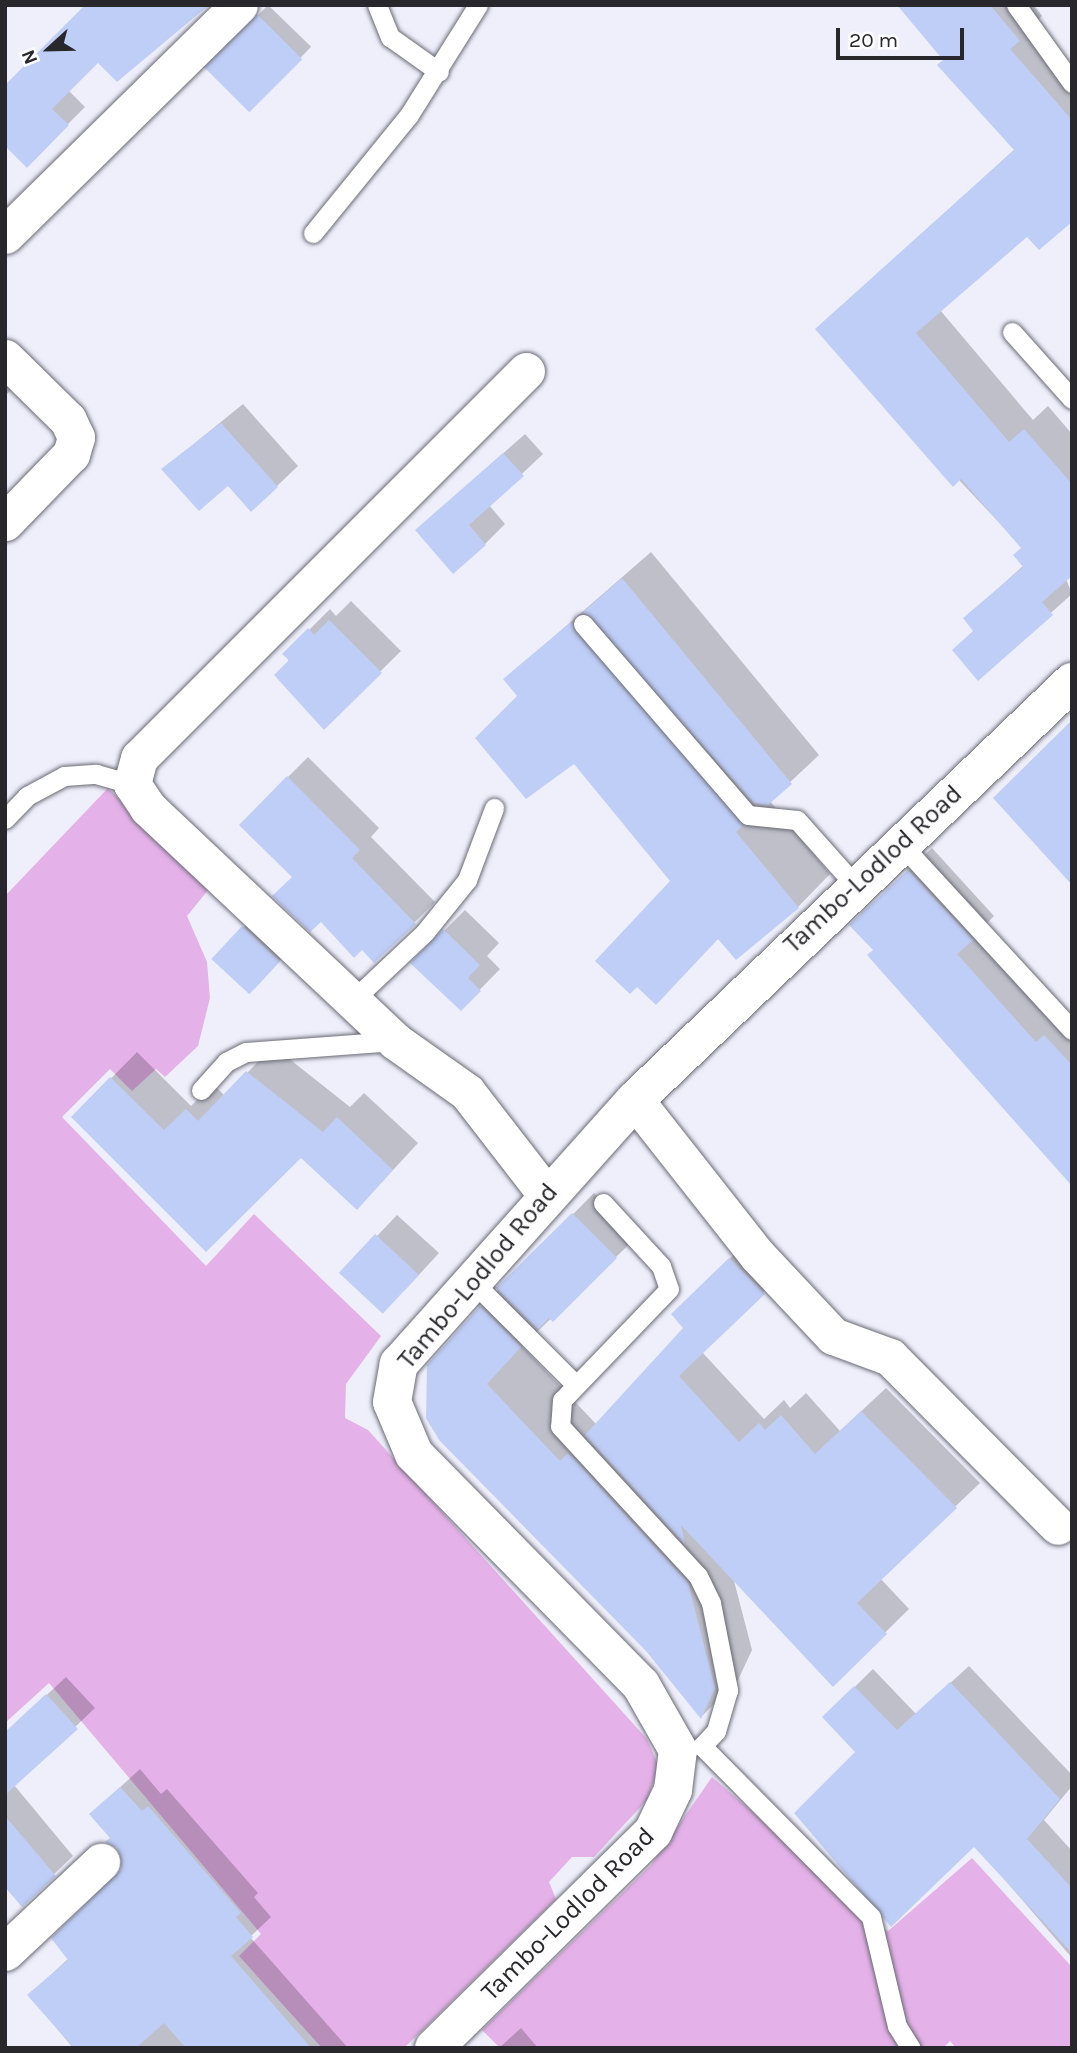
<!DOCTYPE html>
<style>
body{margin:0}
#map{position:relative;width:1077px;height:2053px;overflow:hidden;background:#efeffc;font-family:Karla,sans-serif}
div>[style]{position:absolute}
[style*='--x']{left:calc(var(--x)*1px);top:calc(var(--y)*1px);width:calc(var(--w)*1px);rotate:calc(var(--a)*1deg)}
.green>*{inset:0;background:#e5b1e9}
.shadow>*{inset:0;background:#0003;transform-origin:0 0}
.building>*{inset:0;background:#bfcef7;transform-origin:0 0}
.roads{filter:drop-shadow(0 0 2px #6a6a75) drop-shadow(0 0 2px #6a6a75)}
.service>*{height:19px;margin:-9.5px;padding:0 9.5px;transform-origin:9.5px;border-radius:9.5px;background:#fff}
.minor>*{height:37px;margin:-18.5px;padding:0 18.5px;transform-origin:18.5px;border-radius:18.5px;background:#fff}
.tertiary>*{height:38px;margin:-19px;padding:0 19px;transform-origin:19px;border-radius:19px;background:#fff}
span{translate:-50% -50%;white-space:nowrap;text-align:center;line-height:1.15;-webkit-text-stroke:7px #fdfdfd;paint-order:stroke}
.street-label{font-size:26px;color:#28272c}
.frame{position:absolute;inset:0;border:7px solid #28272c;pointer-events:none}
.north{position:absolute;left:14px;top:14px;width:70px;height:70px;-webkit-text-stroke:5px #fdfdfd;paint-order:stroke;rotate:248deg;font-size:19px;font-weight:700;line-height:28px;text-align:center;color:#28272c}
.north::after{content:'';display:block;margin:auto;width:24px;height:32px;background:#28272c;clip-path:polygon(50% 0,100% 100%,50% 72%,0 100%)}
.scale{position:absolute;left:836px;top:28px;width:128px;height:32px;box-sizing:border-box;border:4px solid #28272c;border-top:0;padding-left:9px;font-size:21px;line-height:24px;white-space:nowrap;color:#28272c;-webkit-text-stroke:5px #fdfdfd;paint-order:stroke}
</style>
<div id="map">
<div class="green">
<i style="clip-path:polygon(108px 788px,209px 889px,187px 916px,207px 962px,210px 998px,198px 1046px,165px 1077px,156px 1069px,132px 1091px,110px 1069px,62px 1117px,206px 1266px,254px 1214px,381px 1336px,346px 1384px,345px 1418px,368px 1430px,647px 1739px,659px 1767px,647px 1800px,594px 1857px,572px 1857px,549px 1882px,556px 1899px,404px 2048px,322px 2048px,239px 1956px,261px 1934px,49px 1683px,5px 1723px,5px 896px)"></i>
<i style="clip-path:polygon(712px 1777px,835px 1883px,860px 1918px,888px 1931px,972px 1858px,1072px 1967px,1072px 2046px,956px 2048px,950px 2041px,943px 2048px,500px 2048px,482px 2030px,651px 1865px)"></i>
</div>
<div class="shadow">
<i style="left:268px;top:5px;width:60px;height:88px;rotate:44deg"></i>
<i style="clip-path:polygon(902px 5px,1034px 5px,1042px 16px,1033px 25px,1072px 72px,1072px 219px,1028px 234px,940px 310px,1033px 420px,1048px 406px,1072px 434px,1072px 574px,1066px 579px,1072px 594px,978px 678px,975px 630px,965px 618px,1024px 565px,1023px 548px,817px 329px,1015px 149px)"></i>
<i style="clip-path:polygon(68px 90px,85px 107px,27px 165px,7px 145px)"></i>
<i style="clip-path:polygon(5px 363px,21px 380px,5px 396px)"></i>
<i style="clip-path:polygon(243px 404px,298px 466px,277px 486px,163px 469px)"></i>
<i style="clip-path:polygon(525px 434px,543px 454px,489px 505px,505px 524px,485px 544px,417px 530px)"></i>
<i style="clip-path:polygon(651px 552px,819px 755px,770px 801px,830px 874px,798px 907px,719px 937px,656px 1003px,673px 881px,505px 679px)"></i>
<i style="clip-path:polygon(351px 601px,401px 651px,324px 727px,285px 654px,330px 609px,336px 616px)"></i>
<i style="clip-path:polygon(308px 757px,379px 828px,371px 837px,435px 902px,414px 923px,294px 877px,288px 777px)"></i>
<i style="clip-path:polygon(932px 848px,994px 916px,979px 931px,1072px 1017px,1072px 1178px,875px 950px,875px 902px)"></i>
<i style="left:264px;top:906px;width:49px;height:73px;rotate:44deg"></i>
<i style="clip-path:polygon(465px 910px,499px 943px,487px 956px,500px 969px,461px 1009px,412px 963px)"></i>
<i style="clip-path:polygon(273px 1046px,350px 1107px,364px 1093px,418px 1143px,382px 1182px,301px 1156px,73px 1117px,137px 1052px,191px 1106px,213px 1084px,225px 1096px)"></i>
<i style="clip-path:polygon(594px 1193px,637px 1237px,522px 1346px,597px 1425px,685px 1328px,697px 1291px,754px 1235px,787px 1269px,702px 1352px,764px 1419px,784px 1400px,790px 1408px,806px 1393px,840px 1431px,886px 1388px,980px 1483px,880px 1578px,909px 1609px,833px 1684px,733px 1577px,752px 1650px,738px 1680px,701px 1717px,648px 1650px,441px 1439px,481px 1307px)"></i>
<i style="clip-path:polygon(397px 1215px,439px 1253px,404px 1291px,342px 1273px)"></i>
<i style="clip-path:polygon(969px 1666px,1072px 1775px,1072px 1786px,1044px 1820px,1072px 1851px,1072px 1958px,974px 1844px,858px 1752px,824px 1717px,873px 1669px,916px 1714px)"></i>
<i style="clip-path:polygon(66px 1677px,95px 1708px,14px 1785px,73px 1856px,54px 1874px,5px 1884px,5px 1734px)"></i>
<i style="clip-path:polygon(140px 1769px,161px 1794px,167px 1789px,258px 1893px,254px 1897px,271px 1917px,250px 1937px,348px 2048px,73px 2048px,29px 1995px,69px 1958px,123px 1869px,118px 1847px,91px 1814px)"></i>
<i style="clip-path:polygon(521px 2028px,538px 2048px,499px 2048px)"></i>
</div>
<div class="building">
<i style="clip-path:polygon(85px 5px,209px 5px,117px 82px,98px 63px,52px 109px,69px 125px,27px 168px,5px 146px,5px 85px)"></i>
<i style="clip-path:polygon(897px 5px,990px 5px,1020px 41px,1010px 49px,1072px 120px,1072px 222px,1039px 250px,1027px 237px,916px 333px,1009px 442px,1024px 429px,1072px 484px,1072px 576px,1042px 602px,1053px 615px,978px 681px,952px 650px,973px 631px,963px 618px,1023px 567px,1013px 555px,1021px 548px,961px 479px,953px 487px,815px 329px,1014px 150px,937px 65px,943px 60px)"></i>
<i style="left:257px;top:14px;width:64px;height:75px;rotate:45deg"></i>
<i style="clip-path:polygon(221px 423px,278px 487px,251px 512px,228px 486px,199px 511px,161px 469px)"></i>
<i style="clip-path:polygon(503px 453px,524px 476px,469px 525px,486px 545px,453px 574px,415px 530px)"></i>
<i style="clip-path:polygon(622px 578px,792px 784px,768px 805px,754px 803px,583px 612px)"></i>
<i style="clip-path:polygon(329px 620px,382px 673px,324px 730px,274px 675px,289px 660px,282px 654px,308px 628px,314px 635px)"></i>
<i style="clip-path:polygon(571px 622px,743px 825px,736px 832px,799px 908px,736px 960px,718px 939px,656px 1005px,637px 987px,630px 994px,595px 961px,670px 881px,574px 764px,526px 799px,475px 738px,517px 696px,503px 679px)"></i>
<i style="clip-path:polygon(1072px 720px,1072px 885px,993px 798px)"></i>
<i style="clip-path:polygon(287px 776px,360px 850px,352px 858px,416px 924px,374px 963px,362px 950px,354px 958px,321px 922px,310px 932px,272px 896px,292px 877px,239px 825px)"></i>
<i style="clip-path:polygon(908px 870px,973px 940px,957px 954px,1036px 1042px,1044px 1035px,1072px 1065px,1072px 1186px,867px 955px,873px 950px,849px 925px)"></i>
<i style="left:242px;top:926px;width:52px;height:45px;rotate:43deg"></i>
<i style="clip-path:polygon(443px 929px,480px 965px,468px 978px,481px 991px,461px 1011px,410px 963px)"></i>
<i style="clip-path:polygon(246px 1071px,323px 1132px,337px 1117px,393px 1170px,357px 1210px,301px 1158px,206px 1252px,71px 1117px,110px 1077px,164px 1130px,186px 1109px,198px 1121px)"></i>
<i style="clip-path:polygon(572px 1213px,617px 1258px,553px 1322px,549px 1318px,538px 1329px,496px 1288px)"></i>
<i style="left:375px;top:1234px;width:60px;height:53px;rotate:43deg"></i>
<i style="clip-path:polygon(729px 1258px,765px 1294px,679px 1376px,739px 1442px,759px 1423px,765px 1430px,781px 1415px,815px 1454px,861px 1411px,957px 1508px,857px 1603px,887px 1634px,833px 1687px,681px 1525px,685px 1544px,585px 1435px,683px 1328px,671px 1314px)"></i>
<i style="clip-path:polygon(480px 1306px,521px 1347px,487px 1384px,560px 1461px,568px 1453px,688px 1583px,715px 1688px,701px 1719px,646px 1651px,439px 1440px,426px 1418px,427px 1365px)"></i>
<i style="clip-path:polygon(950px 1682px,1060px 1799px,1027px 1839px,1072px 1888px,1072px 1953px,974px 1847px,891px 1927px,794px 1813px,855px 1752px,822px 1717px,854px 1686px,897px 1730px)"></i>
<i style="clip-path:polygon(46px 1694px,78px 1729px,5px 1795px,5px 1732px)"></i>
<i style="clip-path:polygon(120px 1787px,142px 1811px,148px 1806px,241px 1913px,236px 1917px,253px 1937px,231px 1956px,311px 2048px,186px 2048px,164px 2023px,136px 2048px,74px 2048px,27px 1995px,68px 1960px,51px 1938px,121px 1869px,117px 1848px,105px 1842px,110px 1838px,89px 1814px)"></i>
<i style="clip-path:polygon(5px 1816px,56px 1876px,22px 1907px,5px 1887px)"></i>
</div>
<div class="roads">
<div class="service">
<i style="--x:377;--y:5;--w:35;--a:68"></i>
<i style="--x:390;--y:37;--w:60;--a:35.5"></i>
<i style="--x:1016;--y:5;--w:96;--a:54.3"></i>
<i style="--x:313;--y:233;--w:152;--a:-50.9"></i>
<i style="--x:409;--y:115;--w:130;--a:-57.9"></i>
<i style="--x:1012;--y:332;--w:90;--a:48.2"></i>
<i style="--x:583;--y:624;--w:252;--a:49.2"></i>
<i style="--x:748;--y:815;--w:49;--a:5.8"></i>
<i style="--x:797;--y:820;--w:87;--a:48.3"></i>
<i style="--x:5;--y:819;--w:32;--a:-46"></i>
<i style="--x:27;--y:796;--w:42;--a:-28.4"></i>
<i style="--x:64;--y:776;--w:32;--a:-4"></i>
<i style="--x:96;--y:774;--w:37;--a:16"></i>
<i style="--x:900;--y:843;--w:254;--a:47.4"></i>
<i style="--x:354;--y:999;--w:98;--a:-43.3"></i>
<i style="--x:425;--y:932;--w:67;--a:-51.1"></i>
<i style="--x:467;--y:880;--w:77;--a:-69.4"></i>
<i style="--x:201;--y:1090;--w:38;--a:-48"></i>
<i style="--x:226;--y:1062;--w:22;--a:-27"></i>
<i style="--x:246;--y:1052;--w:149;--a:-4.2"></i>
<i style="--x:603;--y:1203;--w:86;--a:47.4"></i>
<i style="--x:661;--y:1266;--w:24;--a:71"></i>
<i style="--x:669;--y:1289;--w:154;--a:133.9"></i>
<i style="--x:562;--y:1400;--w:26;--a:94"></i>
<i style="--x:560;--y:1426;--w:204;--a:47.4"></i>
<i style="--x:698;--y:1576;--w:30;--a:64"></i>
<i style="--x:711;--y:1603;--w:89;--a:78.9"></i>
<i style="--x:728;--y:1690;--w:43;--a:106.3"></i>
<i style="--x:716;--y:1731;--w:21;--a:133"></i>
<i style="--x:702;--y:1746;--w:240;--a:45.3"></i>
<i style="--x:871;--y:1917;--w:112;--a:76.6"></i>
<i style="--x:897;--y:2026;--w:26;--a:58"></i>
<i style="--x:471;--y:1280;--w:148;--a:45"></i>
</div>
<div class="minor">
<i style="--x:5;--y:235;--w:328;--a:-44.5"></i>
<i style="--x:5;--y:358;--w:88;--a:44.5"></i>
<i style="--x:68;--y:420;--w:19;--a:65"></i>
<i style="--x:76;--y:437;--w:18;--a:106"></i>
<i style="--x:71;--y:454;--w:95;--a:134.1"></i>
<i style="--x:526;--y:371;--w:547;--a:135"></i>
<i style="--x:139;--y:758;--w:27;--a:105"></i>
<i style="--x:132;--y:784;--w:29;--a:56"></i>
<i style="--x:148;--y:808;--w:340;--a:43.3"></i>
<i style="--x:395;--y:1041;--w:88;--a:35.3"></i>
<i style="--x:467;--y:1092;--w:128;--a:52.3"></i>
<i style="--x:635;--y:1100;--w:197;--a:51.8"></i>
<i style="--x:757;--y:1255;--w:111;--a:46.8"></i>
<i style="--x:833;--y:1336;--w:61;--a:20.2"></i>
<i style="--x:890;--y:1357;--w:238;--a:45.2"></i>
<i style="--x:5;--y:1952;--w:132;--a:-43.2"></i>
</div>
<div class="tertiary">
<i style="--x:434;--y:2048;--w:308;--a:-44.6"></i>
<i style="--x:653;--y:1832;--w:47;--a:-64.5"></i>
<i style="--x:673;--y:1790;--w:40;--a:-82.9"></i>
<i style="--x:678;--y:1750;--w:75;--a:-119.6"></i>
<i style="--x:641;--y:1685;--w:324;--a:-134.5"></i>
<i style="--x:414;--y:1454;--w:56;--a:-112.9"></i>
<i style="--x:392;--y:1402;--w:39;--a:-80"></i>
<i style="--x:399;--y:1364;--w:354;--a:-48.2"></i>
<i style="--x:635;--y:1100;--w:605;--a:-43.73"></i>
</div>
</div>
<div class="street-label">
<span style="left:873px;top:869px;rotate:-43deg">Tambo-Lodlod Road</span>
<span style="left:478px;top:1276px;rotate:-50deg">Tambo-Lodlod Road</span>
<span style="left:568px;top:1914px;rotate:-45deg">Tambo-Lodlod Road</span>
</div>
<div class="frame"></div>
<div class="north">N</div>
<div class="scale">20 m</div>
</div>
